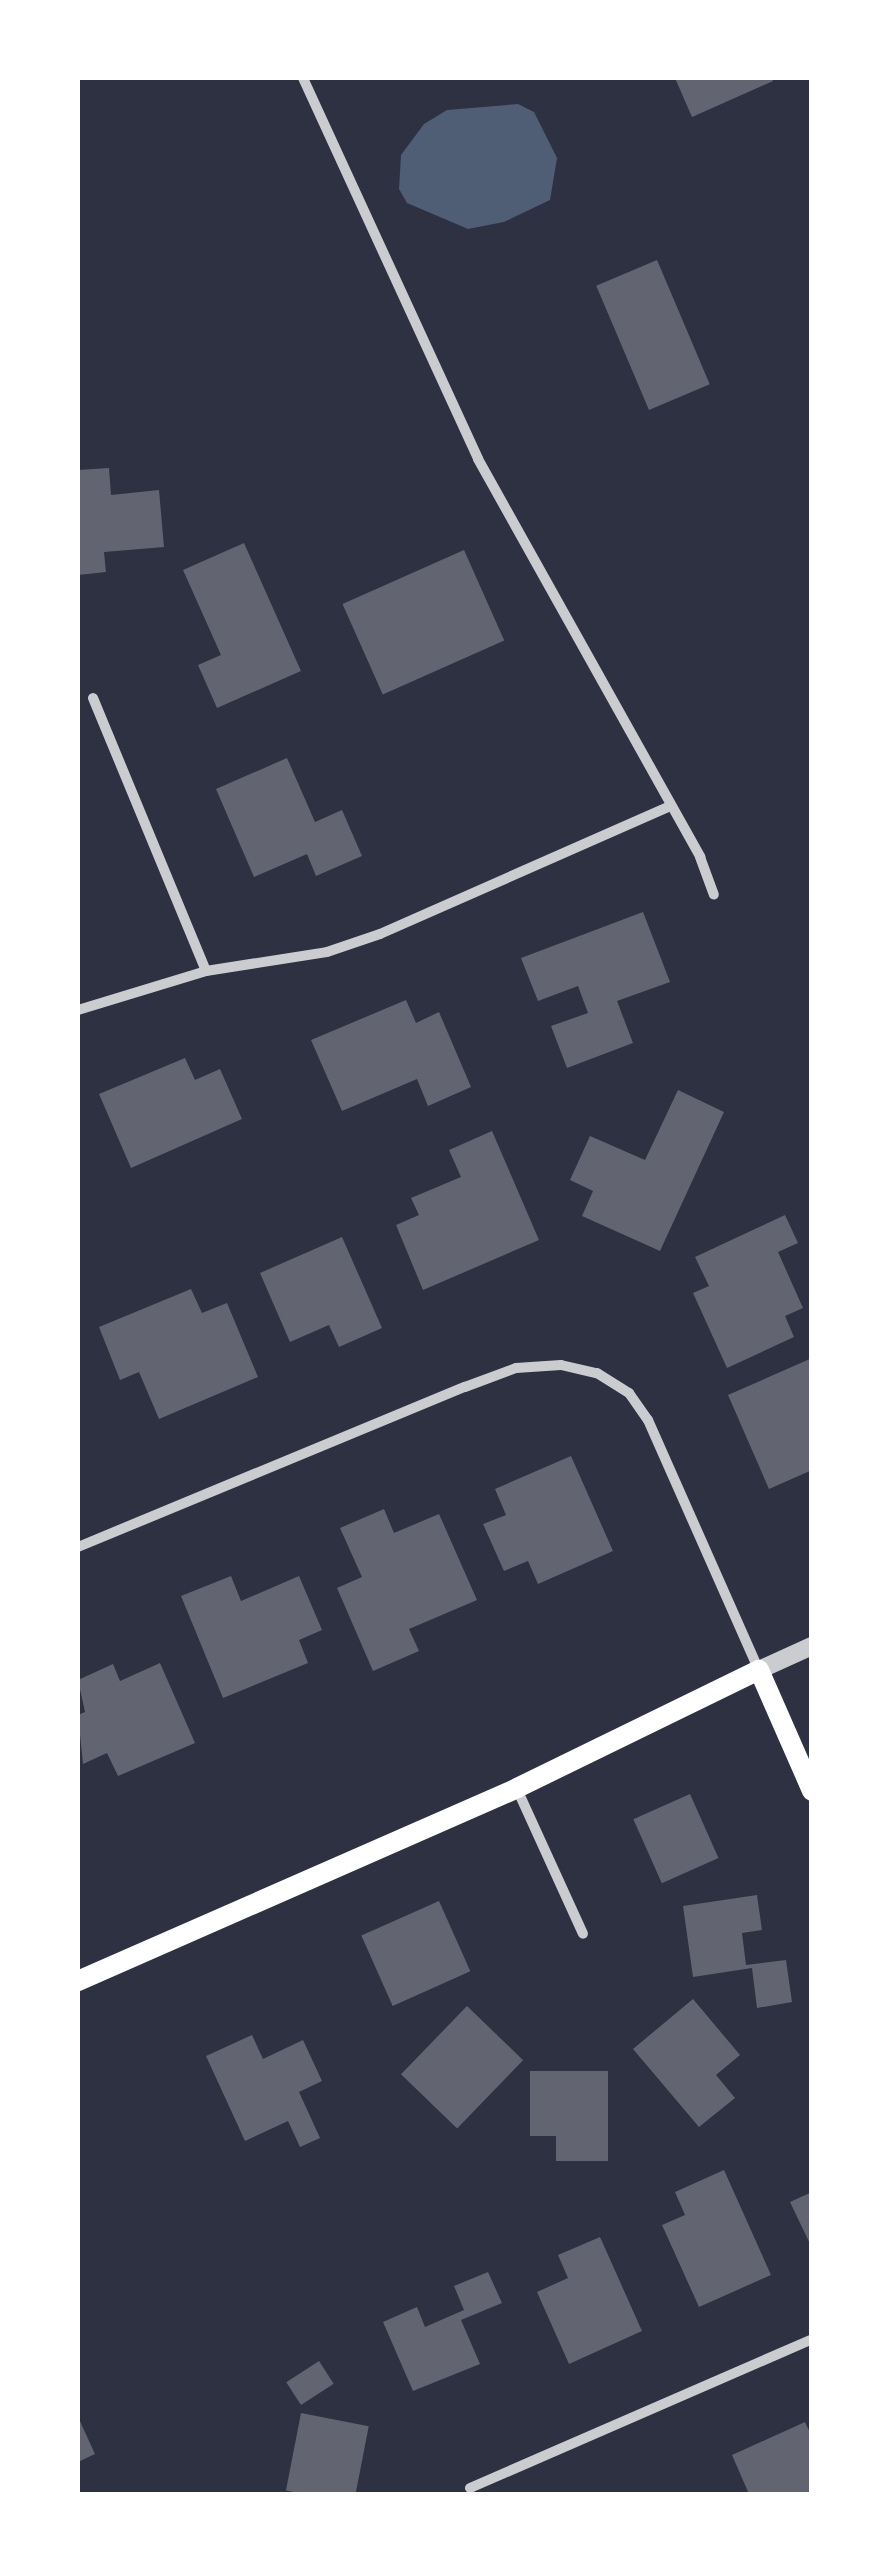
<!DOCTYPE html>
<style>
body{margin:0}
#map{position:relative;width:889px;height:2572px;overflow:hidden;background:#2d3142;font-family:Figtree,sans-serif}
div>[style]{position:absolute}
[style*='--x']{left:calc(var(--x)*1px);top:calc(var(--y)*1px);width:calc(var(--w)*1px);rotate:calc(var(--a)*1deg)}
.water>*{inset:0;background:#4f5d75}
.building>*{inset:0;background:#626471;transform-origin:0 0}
.minor>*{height:10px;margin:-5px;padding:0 5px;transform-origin:5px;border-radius:5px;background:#caccd0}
.tertiary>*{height:18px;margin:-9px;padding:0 9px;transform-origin:9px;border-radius:9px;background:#caccd0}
.secondary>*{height:20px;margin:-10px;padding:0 10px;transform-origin:10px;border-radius:10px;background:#fff}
span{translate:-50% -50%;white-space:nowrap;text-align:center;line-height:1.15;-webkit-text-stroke:9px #fff;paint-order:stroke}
.frame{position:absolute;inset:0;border:80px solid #fff;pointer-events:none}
</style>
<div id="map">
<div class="water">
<i style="clip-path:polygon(518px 104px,534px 112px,557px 158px,550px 200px,504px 222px,468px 229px,407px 203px,399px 189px,401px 155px,424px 124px,447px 110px)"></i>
</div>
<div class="building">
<i style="clip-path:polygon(675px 78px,771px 78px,773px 81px,692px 117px)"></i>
<i style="left:657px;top:260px;width:135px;height:66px;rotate:67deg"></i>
<i style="clip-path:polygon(109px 468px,111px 495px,159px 490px,164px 547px,104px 552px,106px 572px,78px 575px,78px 470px)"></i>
<i style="clip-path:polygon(244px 543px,301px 671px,217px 708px,198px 665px,221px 655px,183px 570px)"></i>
<i style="left:464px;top:550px;width:99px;height:133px;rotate:66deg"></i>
<i style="clip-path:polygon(287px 758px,315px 822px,342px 810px,362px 856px,316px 876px,307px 854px,254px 877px,216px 789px)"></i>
<i style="clip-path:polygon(643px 912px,670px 982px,617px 1001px,633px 1043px,567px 1068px,551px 1026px,588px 1013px,578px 986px,538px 1001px,521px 958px)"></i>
<i style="clip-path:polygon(406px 1000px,416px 1023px,439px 1012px,471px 1087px,428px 1106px,417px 1079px,342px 1111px,311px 1040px)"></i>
<i style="clip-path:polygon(185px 1058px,195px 1080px,220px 1069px,242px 1119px,131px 1168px,99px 1094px)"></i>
<i style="clip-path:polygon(678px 1090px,724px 1112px,660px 1251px,582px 1216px,593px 1191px,570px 1180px,590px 1136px,645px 1160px)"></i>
<i style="clip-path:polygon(492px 1131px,539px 1240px,423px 1290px,396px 1225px,419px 1215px,411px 1198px,461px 1177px,449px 1150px)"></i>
<i style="clip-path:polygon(785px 1215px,798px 1243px,778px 1252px,803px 1308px,785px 1316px,794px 1337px,727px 1368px,693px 1293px,709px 1286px,695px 1257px)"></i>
<i style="clip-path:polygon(342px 1237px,382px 1328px,339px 1347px,329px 1325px,290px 1342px,260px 1273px)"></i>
<i style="clip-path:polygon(191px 1289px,202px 1313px,227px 1303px,258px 1377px,159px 1419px,139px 1372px,120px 1380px,99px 1327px)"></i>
<i style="clip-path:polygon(812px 1358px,812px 1470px,769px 1489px,728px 1395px)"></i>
<i style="clip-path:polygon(571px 1456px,613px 1551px,538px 1584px,528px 1561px,504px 1571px,483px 1524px,506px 1515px,495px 1489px)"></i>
<i style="clip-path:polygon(384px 1509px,394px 1533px,439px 1514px,477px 1600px,409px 1629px,419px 1651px,373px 1671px,337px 1588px,362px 1577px,340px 1528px)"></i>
<i style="clip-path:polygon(231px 1576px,241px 1601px,299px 1576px,322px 1630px,299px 1640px,308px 1663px,223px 1698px,181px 1596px)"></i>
<i style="clip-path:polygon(160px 1663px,195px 1743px,118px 1776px,107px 1753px,83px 1764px,78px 1715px,85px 1712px,78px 1680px,113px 1664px,120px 1681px)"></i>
<i style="left:690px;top:1794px;width:70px;height:62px;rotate:66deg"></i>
<i style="clip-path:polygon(757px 1895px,762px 1930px,742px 1933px,746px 1965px,786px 1960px,792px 2002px,757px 2008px,752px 1968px,693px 1977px,683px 1906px)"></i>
<i style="left:439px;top:1901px;width:77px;height:85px;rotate:66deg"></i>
<i style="clip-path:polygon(693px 1999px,740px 2055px,716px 2075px,735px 2098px,699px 2127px,633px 2049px)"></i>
<i style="left:467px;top:2006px;width:78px;height:95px;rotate:44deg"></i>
<i style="clip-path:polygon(252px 2035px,263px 2059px,303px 2040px,322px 2081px,299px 2092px,320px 2138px,300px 2147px,288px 2121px,245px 2141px,206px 2056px)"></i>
<i style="clip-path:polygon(530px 2071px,608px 2071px,608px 2161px,556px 2161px,556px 2136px,530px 2136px)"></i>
<i style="clip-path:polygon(724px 2170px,771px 2275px,699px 2307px,662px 2225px,685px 2215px,675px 2192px)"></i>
<i style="clip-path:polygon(812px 2192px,812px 2248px,790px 2202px)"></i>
<i style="clip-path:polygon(600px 2237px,642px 2331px,569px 2364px,537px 2292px,568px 2278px,558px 2255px)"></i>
<i style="clip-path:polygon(488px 2272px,502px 2303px,461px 2320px,480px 2364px,413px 2391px,383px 2322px,417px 2307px,425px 2327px,464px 2310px,454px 2286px)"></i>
<i style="left:319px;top:2361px;width:27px;height:39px;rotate:57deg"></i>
<i style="left:301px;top:2413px;width:69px;height:79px;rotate:11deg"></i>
<i style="clip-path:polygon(78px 2417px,95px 2454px,78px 2462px)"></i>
<i style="clip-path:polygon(805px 2422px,812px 2437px,812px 2494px,749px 2494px,732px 2455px)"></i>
</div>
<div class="minor">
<i style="--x:303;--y:78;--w:419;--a:65.3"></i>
<i style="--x:478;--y:459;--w:456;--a:60.8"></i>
<i style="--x:700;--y:857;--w:40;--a:69.8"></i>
<i style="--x:93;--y:698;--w:295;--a:67.5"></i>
<i style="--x:78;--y:1010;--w:134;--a:-16.9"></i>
<i style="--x:206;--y:971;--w:122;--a:-8.9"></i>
<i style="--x:327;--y:952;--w:56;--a:-18.8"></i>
<i style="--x:380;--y:934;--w:317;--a:-23.8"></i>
<i style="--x:78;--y:1547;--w:419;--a:-22.5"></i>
<i style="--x:465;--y:1387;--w:54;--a:-20.4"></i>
<i style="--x:516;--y:1368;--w:45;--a:-3.8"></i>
<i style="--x:561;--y:1365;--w:37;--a:13"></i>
<i style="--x:597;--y:1373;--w:38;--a:32"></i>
<i style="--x:629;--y:1393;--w:33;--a:55"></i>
<i style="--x:648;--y:1420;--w:274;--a:66.1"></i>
<i style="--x:517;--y:1789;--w:159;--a:65.5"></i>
<i style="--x:470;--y:2488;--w:373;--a:-23.5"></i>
</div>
<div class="tertiary">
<i style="--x:759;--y:1670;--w:58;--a:-24.4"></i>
</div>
<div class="secondary">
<i style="--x:78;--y:1981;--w:480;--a:-23.7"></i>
<i style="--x:517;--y:1788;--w:269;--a:-26"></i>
<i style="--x:759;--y:1670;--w:132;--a:66.3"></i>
</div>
<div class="frame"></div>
</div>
